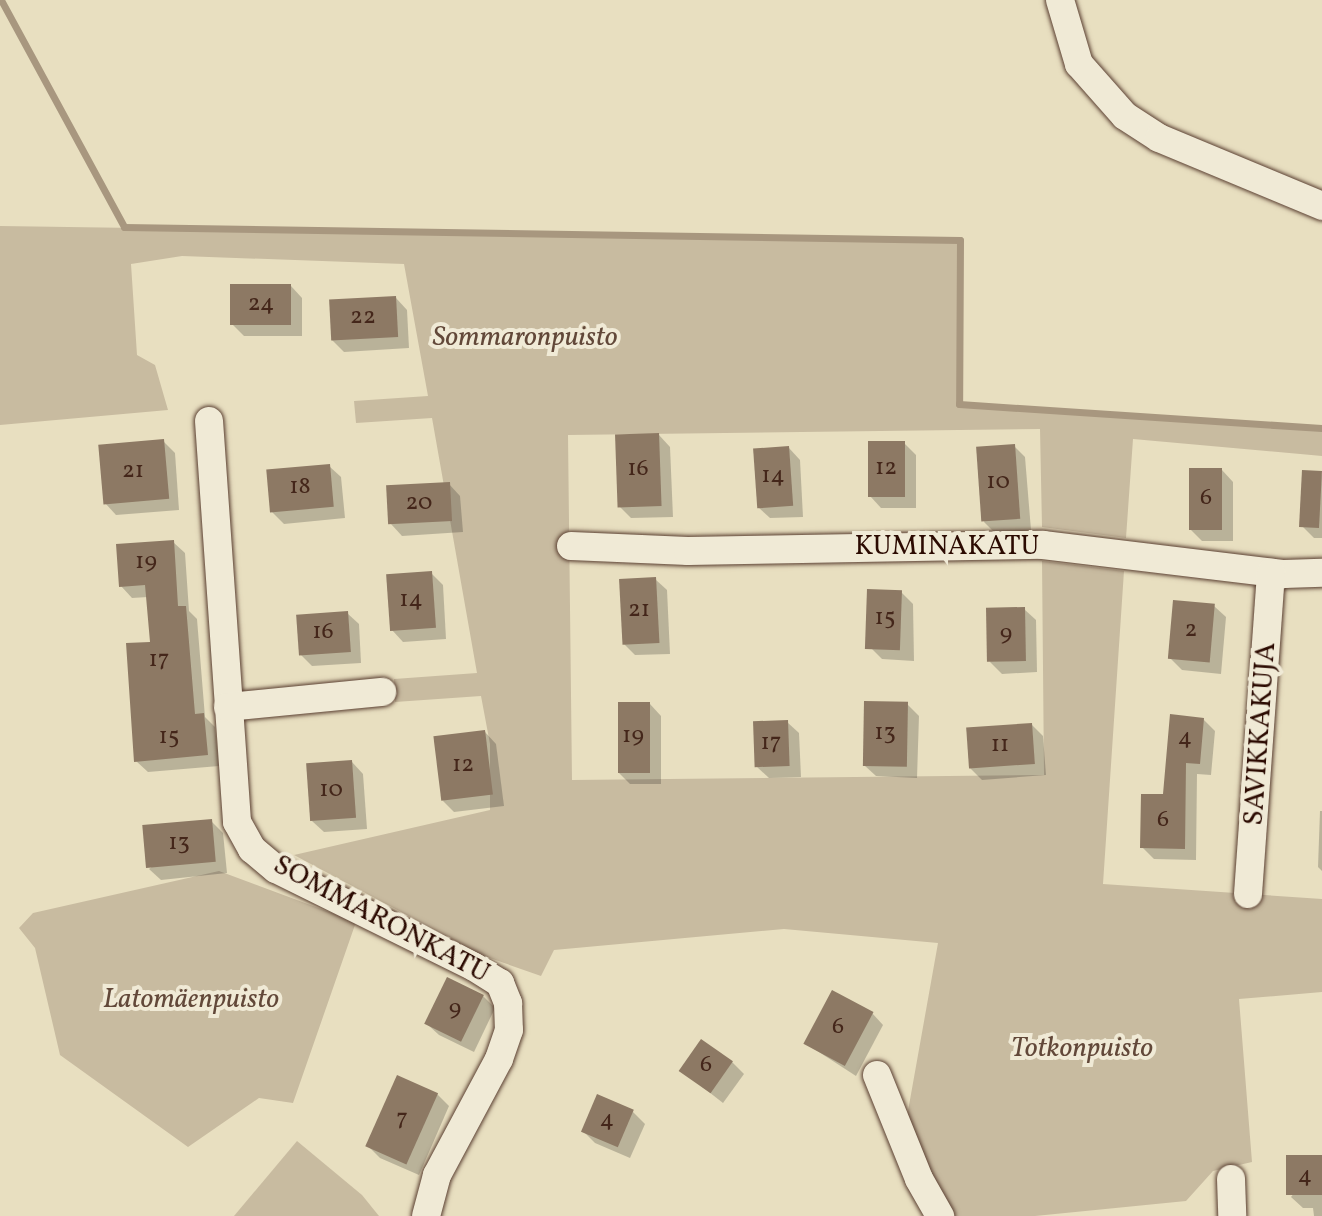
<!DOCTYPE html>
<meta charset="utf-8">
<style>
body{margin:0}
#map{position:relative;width:1322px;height:1216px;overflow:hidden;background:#e8dfc0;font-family:Vollkorn,serif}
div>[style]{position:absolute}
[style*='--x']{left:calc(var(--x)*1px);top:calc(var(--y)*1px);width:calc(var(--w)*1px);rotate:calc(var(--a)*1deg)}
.green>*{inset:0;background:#c8bba0}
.shadow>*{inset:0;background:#0003}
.stream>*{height:7px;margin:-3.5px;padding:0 3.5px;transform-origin:3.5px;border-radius:3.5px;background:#a8977f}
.building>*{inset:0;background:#8d7964;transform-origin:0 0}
.roads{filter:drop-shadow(0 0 2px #5a3f31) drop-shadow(0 0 2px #5a3f31)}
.street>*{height:28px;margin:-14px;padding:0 14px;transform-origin:14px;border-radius:14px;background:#f0ead6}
span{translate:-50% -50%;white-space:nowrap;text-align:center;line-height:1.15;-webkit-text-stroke:8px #f0ead6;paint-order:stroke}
.number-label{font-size:24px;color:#44261a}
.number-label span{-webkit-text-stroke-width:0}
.park-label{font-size:28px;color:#624839;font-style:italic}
.street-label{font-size:28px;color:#2b0a01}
</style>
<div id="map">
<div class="green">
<i style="clip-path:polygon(0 226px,960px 240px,960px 404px,1322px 428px,1322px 456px,1133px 439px,1126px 538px,1042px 527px,1040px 429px,568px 435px,572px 780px,1044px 775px,1042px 561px,1124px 571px,1103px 884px,1322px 899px,1322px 992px,1239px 999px,1252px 1162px,1213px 1171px,1186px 1201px,1035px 1216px,953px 1216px,903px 1139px,938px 943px,784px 929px,554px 950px,541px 976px,484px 956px,294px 855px,490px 810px,490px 744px,481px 696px,395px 702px,394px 679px,477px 673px,432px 418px,356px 423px,354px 401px,428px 396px,404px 264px,182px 256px,131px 264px,137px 355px,155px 365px,168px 410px,0 425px)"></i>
<i style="clip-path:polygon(219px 871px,356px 922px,293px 1103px,259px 1098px,188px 1147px,60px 1055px,35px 948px,19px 928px,33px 913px)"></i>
<i style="clip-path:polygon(297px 1141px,362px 1195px,379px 1216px,234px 1216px)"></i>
</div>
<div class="shadow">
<i style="clip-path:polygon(291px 286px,302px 298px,302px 336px,244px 336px,232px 324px)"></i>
<i style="clip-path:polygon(396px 298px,407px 310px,409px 348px,344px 352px,332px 340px)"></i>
<i style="clip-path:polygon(659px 435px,670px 447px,673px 517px,631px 518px,619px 506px)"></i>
<i style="clip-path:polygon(163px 441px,175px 453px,179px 510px,116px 515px,105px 503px)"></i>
<i style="clip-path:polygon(904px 443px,916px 455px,916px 508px,881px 508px,870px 496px)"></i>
<i style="clip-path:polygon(1014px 446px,1025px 457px,1031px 530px,996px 534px,984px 522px)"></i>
<i style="clip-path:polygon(789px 448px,800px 460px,803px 517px,770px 518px,758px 507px)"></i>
<i style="clip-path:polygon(329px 466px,341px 477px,345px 518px,284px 524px,272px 512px)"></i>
<i style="clip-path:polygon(1222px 470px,1233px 482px,1233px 541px,1202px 541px,1191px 530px)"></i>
<i style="clip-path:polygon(1322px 473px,1322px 538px,1314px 538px,1302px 526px)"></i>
<i style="clip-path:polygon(449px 484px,460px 496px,463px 532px,402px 536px,391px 524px)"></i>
<i style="clip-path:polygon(173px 542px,185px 553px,189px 611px,197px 619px,205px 717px,215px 727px,219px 766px,148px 772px,136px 761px,152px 643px,148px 597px,132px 598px,121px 586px)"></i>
<i style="clip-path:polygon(431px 573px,443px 585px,446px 639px,403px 642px,392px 630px)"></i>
<i style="clip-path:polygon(655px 579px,667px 590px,670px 654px,635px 655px,624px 644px)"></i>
<i style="clip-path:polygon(901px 592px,913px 604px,914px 661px,882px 659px,871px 648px)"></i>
<i style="clip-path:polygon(1214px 606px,1226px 617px,1221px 674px,1182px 670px,1170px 658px)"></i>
<i style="clip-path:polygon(1024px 609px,1036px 620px,1037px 672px,1002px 674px,990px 662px)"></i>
<i style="clip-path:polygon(347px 613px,359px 624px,361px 663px,312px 666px,300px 654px)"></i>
<i style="clip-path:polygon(650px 704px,661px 716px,661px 784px,630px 784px,618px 772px)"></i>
<i style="clip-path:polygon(907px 704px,919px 716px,917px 778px,876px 776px,864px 765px)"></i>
<i style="clip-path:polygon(1203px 719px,1215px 731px,1211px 775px,1197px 774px,1196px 860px,1154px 859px,1142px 847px)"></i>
<i style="clip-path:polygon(787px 722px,799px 733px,801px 777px,769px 778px,757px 767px)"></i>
<i style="clip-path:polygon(1032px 725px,1043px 736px,1046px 775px,982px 780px,970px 768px)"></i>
<i style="clip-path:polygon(485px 732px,496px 744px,504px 806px,454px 812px,443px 801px)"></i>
<i style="clip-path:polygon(352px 762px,363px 774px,367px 829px,324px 832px,312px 821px)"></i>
<i style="clip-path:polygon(1320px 811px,1322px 811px,1322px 871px,1318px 867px)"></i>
<i style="clip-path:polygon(211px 821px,223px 833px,227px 873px,161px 880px,149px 869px)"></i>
<i style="clip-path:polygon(483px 996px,495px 1008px,474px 1052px,439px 1035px,427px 1024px)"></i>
<i style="clip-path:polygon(872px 1013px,883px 1025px,856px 1076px,805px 1043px)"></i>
<i style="clip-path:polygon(732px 1062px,744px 1074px,723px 1103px,682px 1071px)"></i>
<i style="clip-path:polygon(437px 1094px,449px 1106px,419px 1175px,380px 1158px,369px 1147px)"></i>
<i style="clip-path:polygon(633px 1112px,645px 1124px,630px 1158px,595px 1143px,583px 1131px)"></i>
<i style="clip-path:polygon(1322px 1157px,1322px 1216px,1314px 1216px,1313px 1208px,1303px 1208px,1291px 1197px)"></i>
</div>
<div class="stream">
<i style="--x:1;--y:0;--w:258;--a:61.5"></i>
<i style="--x:124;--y:227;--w:836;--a:0.89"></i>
<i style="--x:960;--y:240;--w:164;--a:90.3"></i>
<i style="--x:959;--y:404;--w:364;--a:3.8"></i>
</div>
<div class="building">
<i style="left:291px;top:284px;width:41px;height:61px;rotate:90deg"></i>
<i style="left:396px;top:296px;width:41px;height:67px;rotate:87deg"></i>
<i style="left:659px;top:433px;width:73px;height:44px;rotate:88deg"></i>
<i style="left:164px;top:439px;width:60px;height:66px;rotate:85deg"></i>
<i style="left:868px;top:441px;width:37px;height:56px"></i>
<i style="left:1015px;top:444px;width:75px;height:39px;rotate:86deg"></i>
<i style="left:789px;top:446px;width:60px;height:36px;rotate:86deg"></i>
<i style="left:330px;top:464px;width:43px;height:64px;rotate:85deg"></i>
<i style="left:1189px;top:468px;width:33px;height:62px"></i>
<i style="left:1302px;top:470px;width:20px;height:57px;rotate:3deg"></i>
<i style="left:450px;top:482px;width:39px;height:64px;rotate:87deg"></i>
<i style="clip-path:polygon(174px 540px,178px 606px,186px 606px,195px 714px,204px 713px,208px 755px,134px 762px,126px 643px,150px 642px,145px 585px,119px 587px,116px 544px)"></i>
<i style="left:432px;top:571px;width:57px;height:46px;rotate:86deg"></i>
<i style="left:656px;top:577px;width:66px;height:37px;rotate:87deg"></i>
<i style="left:867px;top:589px;width:35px;height:60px;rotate:2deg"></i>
<i style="left:1173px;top:600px;width:42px;height:59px;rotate:5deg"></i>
<i style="left:1025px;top:607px;width:54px;height:39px;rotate:89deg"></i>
<i style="left:348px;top:611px;width:41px;height:52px;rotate:86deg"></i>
<i style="left:864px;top:701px;width:44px;height:65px;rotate:1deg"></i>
<i style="left:618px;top:702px;width:32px;height:71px"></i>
<i style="clip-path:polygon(1170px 714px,1204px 718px,1200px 764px,1186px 763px,1185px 849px,1140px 848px,1141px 794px,1163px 794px)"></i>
<i style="left:788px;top:720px;width:46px;height:35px;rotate:88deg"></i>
<i style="left:1032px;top:723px;width:41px;height:66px;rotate:86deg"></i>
<i style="left:485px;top:730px;width:65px;height:52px;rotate:83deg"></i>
<i style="left:352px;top:760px;width:58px;height:46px;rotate:86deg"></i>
<i style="left:212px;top:819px;width:43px;height:70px;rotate:85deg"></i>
<i style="left:447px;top:977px;width:41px;height:52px;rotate:26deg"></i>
<i style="left:832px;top:990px;width:47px;height:61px;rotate:28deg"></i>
<i style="left:701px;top:1039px;width:39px;height:39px;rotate:35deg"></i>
<i style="left:397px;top:1075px;width:45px;height:78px;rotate:24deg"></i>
<i style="left:597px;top:1094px;width:40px;height:41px;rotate:23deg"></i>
<i style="left:1322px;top:1155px;width:40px;height:36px;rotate:90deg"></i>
</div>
<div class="roads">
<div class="street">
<i style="--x:1060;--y:0;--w:67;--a:73.5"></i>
<i style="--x:1079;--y:64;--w:69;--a:48.5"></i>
<i style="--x:1125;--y:116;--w:40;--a:32.9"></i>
<i style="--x:1159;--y:138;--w:177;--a:22.6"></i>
<i style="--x:209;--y:421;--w:402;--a:86"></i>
<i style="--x:237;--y:822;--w:31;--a:61"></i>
<i style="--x:252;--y:849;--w:31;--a:40"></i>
<i style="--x:276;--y:869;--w:221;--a:26.3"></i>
<i style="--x:474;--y:967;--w:31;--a:32"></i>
<i style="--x:500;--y:983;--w:22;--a:68"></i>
<i style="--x:508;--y:1003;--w:27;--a:88"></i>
<i style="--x:509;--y:1030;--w:31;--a:109"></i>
<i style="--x:499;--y:1059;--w:132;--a:118.1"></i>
<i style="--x:437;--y:1175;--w:42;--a:105"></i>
<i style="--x:571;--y:546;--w:117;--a:2.4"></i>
<i style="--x:688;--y:551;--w:355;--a:-1"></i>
<i style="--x:1043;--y:545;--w:243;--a:6.9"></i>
<i style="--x:1284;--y:574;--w:38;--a:-2"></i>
<i style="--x:228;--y:707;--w:155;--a:-5.6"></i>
<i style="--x:1248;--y:894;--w:322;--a:-85.9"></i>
<i style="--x:877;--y:1075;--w:112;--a:68"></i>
<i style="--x:919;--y:1179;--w:43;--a:60.4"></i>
<i style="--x:1231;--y:1179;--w:37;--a:88"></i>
</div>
</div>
<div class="number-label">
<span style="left:261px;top:305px">24</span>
<span style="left:363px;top:318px">22</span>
<span style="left:886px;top:469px">12</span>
<span style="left:638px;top:470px">16</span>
<span style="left:133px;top:472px">21</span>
<span style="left:773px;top:477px">14</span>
<span style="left:998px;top:483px">10</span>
<span style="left:300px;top:488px">18</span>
<span style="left:1206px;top:499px">6</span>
<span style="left:419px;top:504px">20</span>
<span style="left:146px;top:563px">19</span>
<span style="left:411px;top:601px">14</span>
<span style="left:639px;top:611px">21</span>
<span style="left:885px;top:619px">15</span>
<span style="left:1191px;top:631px">2</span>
<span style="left:323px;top:633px">16</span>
<span style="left:1006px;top:635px">9</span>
<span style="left:159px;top:661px">17</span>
<span style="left:885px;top:734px">13</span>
<span style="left:633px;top:737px">19</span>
<span style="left:169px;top:738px">15</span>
<span style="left:1185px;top:739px">4</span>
<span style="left:771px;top:744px">17</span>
<span style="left:1000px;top:746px">11</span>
<span style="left:463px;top:766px">12</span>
<span style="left:331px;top:791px">10</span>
<span style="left:1163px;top:821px">6</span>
<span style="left:179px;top:844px">13</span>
<span style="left:455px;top:1010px">9</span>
<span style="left:838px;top:1028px">6</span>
<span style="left:706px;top:1066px">6</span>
<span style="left:402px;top:1120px">7</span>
<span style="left:607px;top:1121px">4</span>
<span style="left:1305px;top:1177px">4</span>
</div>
<div class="park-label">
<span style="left:525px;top:338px">Sommaronpuisto</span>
<span style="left:191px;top:1000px">Latomäenpuisto</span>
<span style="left:1082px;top:1049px">Totkonpuisto</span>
</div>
<div class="street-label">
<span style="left:947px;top:547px">KUMINAKATU</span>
<span style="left:1261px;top:734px;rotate:-86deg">SAVIKKAKUJA</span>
<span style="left:381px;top:920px;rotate:28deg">SOMMARONKATU</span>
</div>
</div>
